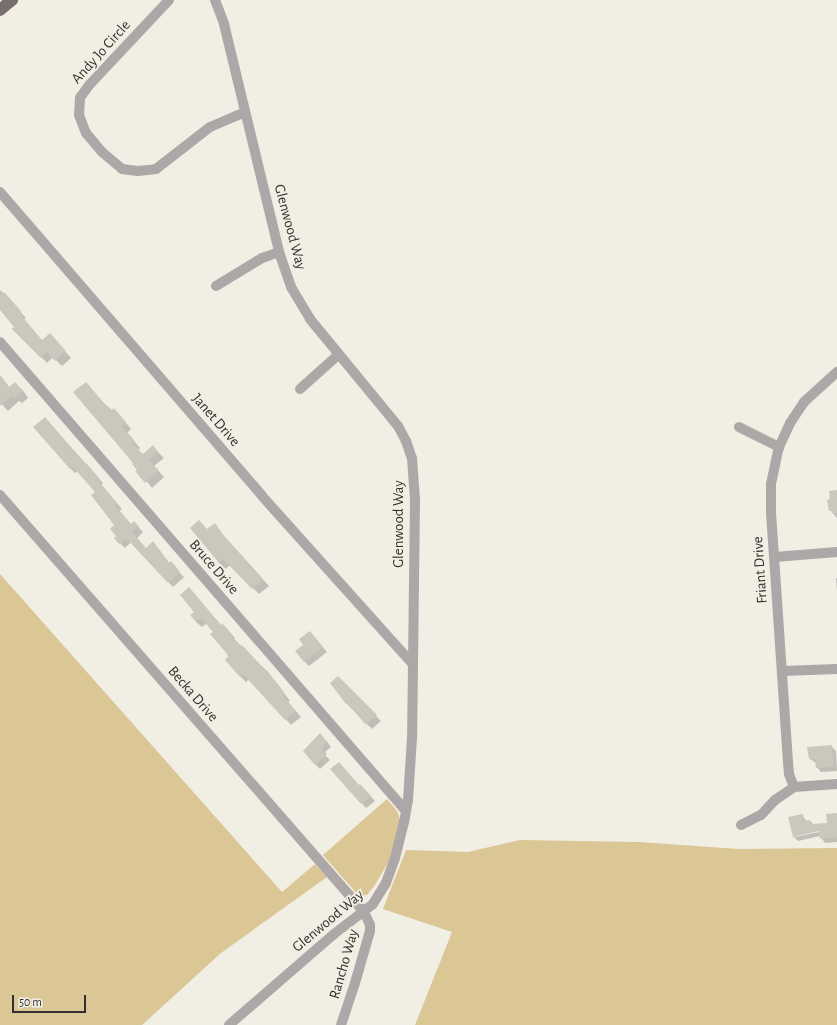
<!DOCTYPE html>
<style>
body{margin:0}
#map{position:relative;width:837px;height:1025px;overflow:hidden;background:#f1eee4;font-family:"Alegreya Sans",sans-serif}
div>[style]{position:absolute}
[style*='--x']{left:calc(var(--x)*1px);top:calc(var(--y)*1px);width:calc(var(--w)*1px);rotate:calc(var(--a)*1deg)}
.green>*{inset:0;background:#dac795}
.shadow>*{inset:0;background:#0003}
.building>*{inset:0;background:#cac7bd}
.minor>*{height:10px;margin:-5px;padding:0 5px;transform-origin:5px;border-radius:5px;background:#ada8a7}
.major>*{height:12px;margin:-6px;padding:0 6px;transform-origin:6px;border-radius:6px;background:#776e6d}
span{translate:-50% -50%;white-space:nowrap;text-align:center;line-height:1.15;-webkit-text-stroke:3.5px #f1eee4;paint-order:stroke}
.street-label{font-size:15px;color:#31302c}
.scale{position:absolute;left:12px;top:995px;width:74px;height:18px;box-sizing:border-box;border:2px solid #31302c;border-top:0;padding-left:5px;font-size:12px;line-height:14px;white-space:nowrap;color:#31302c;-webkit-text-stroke:3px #f1eee4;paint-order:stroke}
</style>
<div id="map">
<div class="green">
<i style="clip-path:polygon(0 574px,282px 892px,315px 864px,327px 877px,221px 953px,142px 1025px,0 1025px)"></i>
<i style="clip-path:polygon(387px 799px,397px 811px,400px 819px,397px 833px,389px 861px,375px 885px,367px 895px,359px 896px,323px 855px)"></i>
<i style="clip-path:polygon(520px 840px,639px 842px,739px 849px,837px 848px,837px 1025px,415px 1025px,452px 932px,383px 909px,406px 850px,468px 852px)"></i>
</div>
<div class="shadow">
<i style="clip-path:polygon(0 290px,26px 318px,24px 319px,42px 341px,55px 340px,71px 358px,62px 366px,53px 357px,47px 363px,29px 344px,28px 345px,13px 329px,15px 327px,0 309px)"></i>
<i style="clip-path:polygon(0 375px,10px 388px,22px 389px,28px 398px,22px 403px,19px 401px,8px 411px,0 402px)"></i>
<i style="clip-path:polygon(108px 408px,120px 416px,131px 429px,127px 433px,140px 448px,138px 450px,143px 455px,153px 447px,164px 458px,154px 466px,164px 477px,152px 488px,138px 470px)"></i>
<i style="clip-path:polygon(45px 418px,103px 483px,101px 485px,122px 509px,119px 511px,131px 525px,134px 522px,143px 532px,137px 538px,146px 549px,158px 548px,170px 564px,184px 577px,173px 587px,131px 542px,125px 548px,120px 543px,116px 525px,96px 492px,78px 471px,75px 473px,70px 468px)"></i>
<i style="clip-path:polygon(837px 491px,837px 518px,830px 510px,831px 500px)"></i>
<i style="clip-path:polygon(214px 525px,269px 586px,259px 594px,230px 565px,226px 569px,219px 563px,208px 530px)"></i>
<i style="clip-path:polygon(836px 578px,837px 578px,837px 592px)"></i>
<i style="clip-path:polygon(196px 612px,228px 630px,235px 638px,234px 639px,268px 672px,290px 701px,288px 702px,301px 717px,291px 725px,249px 679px,246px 682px,240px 676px,214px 632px,207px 623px,202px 627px,196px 622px)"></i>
<i style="clip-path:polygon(310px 632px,327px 652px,309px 666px,304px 661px,305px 645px)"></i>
<i style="clip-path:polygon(338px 677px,381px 721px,372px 729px,346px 703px)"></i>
<i style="clip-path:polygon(325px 739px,331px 747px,325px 752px,327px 754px,325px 755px,330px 760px,320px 769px,315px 764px)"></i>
<i style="clip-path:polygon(831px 746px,836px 751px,837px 771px,821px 772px,817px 767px,816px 763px,810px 759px)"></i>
<i style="clip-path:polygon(332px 769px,365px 790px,375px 801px,366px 808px)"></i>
<i style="clip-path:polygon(evenodd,837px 814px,837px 842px,825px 843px,820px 836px,798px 841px,793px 836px,802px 815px,807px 822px,810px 821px,814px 825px,828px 824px,837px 814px,824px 829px,824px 831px,795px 837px,795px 835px,824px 829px)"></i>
</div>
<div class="building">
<i style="clip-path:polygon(4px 292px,21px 311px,19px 313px,42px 340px,50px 333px,66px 351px,55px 361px,47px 352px,41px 358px,12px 329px,14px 327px,0 310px,0 296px)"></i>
<i style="clip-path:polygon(0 376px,9px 387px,15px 382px,23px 391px,15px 398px,13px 395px,0 406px)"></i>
<i style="clip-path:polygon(86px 382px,104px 403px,112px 410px,114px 408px,126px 422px,121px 426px,135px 441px,132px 443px,143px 454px,153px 445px,158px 452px,149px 460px,159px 471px,145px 483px,135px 471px,137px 470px,132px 464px,133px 463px,73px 392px)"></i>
<i style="clip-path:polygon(45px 417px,85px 464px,86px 463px,99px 478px,97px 479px,117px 503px,115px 505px,131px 524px,134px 521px,139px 526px,132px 532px,146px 548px,153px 541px,169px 563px,171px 561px,180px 572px,168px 583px,126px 538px,119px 544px,114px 538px,116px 536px,110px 529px,114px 525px,91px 495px,95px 492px,72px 466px,70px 469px,33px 427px)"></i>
<i style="clip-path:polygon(837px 490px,837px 513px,832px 513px,832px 510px,829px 511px,827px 500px,830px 499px,829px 491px)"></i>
<i style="clip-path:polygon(199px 520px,207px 529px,215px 523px,224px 536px,263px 579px,252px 589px,223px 559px,219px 563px,190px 528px)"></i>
<i style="clip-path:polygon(189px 587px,221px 625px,222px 623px,230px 632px,229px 633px,241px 646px,242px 645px,278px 684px,285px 694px,283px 696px,296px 711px,285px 720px,243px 674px,240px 677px,225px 660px,229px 656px,210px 634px,213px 632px,201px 618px,196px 622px,190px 615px,194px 612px,180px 595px)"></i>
<i style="clip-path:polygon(310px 631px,323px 647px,304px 662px,295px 651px,303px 645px,299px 639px)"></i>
<i style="clip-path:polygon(338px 676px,377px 715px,366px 725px,347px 703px,346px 704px,330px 683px)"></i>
<i style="clip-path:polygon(320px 733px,327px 742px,322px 747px,323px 749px,321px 750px,326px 755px,315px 765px,303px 751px)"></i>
<i style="clip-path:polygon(832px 745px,834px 766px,816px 768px,815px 759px,809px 759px,807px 747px)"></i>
<i style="clip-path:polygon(339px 762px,359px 785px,360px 784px,371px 796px,361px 804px,330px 769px)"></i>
<i style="clip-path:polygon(837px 813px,837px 837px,820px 839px,819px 831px,793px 837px,788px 817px,803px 814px,804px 821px,810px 820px,811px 824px,827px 823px,826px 814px)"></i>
</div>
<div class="minor">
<i style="--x:169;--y:0;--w:115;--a:133.2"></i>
<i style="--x:90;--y:84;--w:17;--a:126"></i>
<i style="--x:80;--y:98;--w:17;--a:93"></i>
<i style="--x:79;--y:115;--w:19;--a:69"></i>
<i style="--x:86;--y:133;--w:25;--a:50"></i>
<i style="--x:102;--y:152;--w:26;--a:40"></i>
<i style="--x:122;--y:169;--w:16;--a:7"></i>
<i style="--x:138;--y:171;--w:18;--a:-6"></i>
<i style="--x:156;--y:169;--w:68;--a:-37.9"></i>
<i style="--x:210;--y:127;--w:38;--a:-23"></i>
<i style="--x:215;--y:0;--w:26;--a:69"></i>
<i style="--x:224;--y:24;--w:235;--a:76.4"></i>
<i style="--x:279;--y:252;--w:37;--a:71"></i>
<i style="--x:291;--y:287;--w:37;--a:59"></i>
<i style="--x:310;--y:319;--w:139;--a:50.6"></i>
<i style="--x:398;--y:426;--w:17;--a:62"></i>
<i style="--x:406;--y:441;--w:18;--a:71"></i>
<i style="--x:412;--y:458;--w:42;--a:85.9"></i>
<i style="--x:415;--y:500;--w:238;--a:90.7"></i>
<i style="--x:412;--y:738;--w:62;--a:93.7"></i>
<i style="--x:408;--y:800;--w:22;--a:100"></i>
<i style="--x:404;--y:822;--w:37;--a:104"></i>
<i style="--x:395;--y:858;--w:27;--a:110"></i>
<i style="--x:386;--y:883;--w:25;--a:122"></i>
<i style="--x:373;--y:904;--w:49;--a:142.4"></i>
<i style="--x:334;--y:934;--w:139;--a:139.1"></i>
<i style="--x:0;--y:192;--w:401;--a:49.2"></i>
<i style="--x:262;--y:496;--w:226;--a:48.1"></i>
<i style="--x:216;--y:286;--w:54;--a:-31.3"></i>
<i style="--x:262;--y:258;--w:18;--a:-19"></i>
<i style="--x:0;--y:342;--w:620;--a:49.12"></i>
<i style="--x:300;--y:389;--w:51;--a:-41.8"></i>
<i style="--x:739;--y:427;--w:45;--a:26.6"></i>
<i style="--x:0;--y:495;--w:554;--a:48.88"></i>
<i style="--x:364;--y:912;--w:14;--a:65"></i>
<i style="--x:370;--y:925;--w:6;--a:90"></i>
<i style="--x:370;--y:931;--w:54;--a:106.1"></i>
<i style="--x:355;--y:983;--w:44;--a:108.4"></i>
<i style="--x:775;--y:557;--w:62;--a:-4.6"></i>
<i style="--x:783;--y:671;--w:54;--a:-2.1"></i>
<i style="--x:794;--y:787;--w:14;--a:-111"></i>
<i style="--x:789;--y:774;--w:12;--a:-95"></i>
<i style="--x:788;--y:762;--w:252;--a:-93.9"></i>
<i style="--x:771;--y:511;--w:27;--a:-90"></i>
<i style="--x:771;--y:484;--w:38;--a:-78"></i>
<i style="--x:779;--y:447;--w:26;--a:-65"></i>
<i style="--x:790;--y:423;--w:25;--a:-56"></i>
<i style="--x:804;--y:402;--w:45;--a:-42.3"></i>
<i style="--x:741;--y:825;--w:22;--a:-27"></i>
<i style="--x:761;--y:815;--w:21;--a:-47"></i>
<i style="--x:775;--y:800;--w:23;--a:-34"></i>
<i style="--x:794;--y:787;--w:43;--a:-4"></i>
</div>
<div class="major">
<i style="--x:0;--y:10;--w:16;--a:-40"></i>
</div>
<div class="street-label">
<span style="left:101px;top:52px;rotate:-48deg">Andy Jo Circle</span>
<span style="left:290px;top:227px;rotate:75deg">Glenwood Way</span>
<span style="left:216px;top:420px;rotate:49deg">Janet Drive</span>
<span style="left:399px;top:524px;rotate:-90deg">Glenwood Way</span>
<span style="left:214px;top:567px;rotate:49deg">Bruce Drive</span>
<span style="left:760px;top:570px;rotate:-94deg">Friant Drive</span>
<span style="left:193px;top:694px;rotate:49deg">Becka Drive</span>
<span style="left:328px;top:921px;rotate:-40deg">Glenwood Way</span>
<span style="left:344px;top:964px;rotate:-74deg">Rancho Way</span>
</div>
<div class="scale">50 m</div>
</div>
